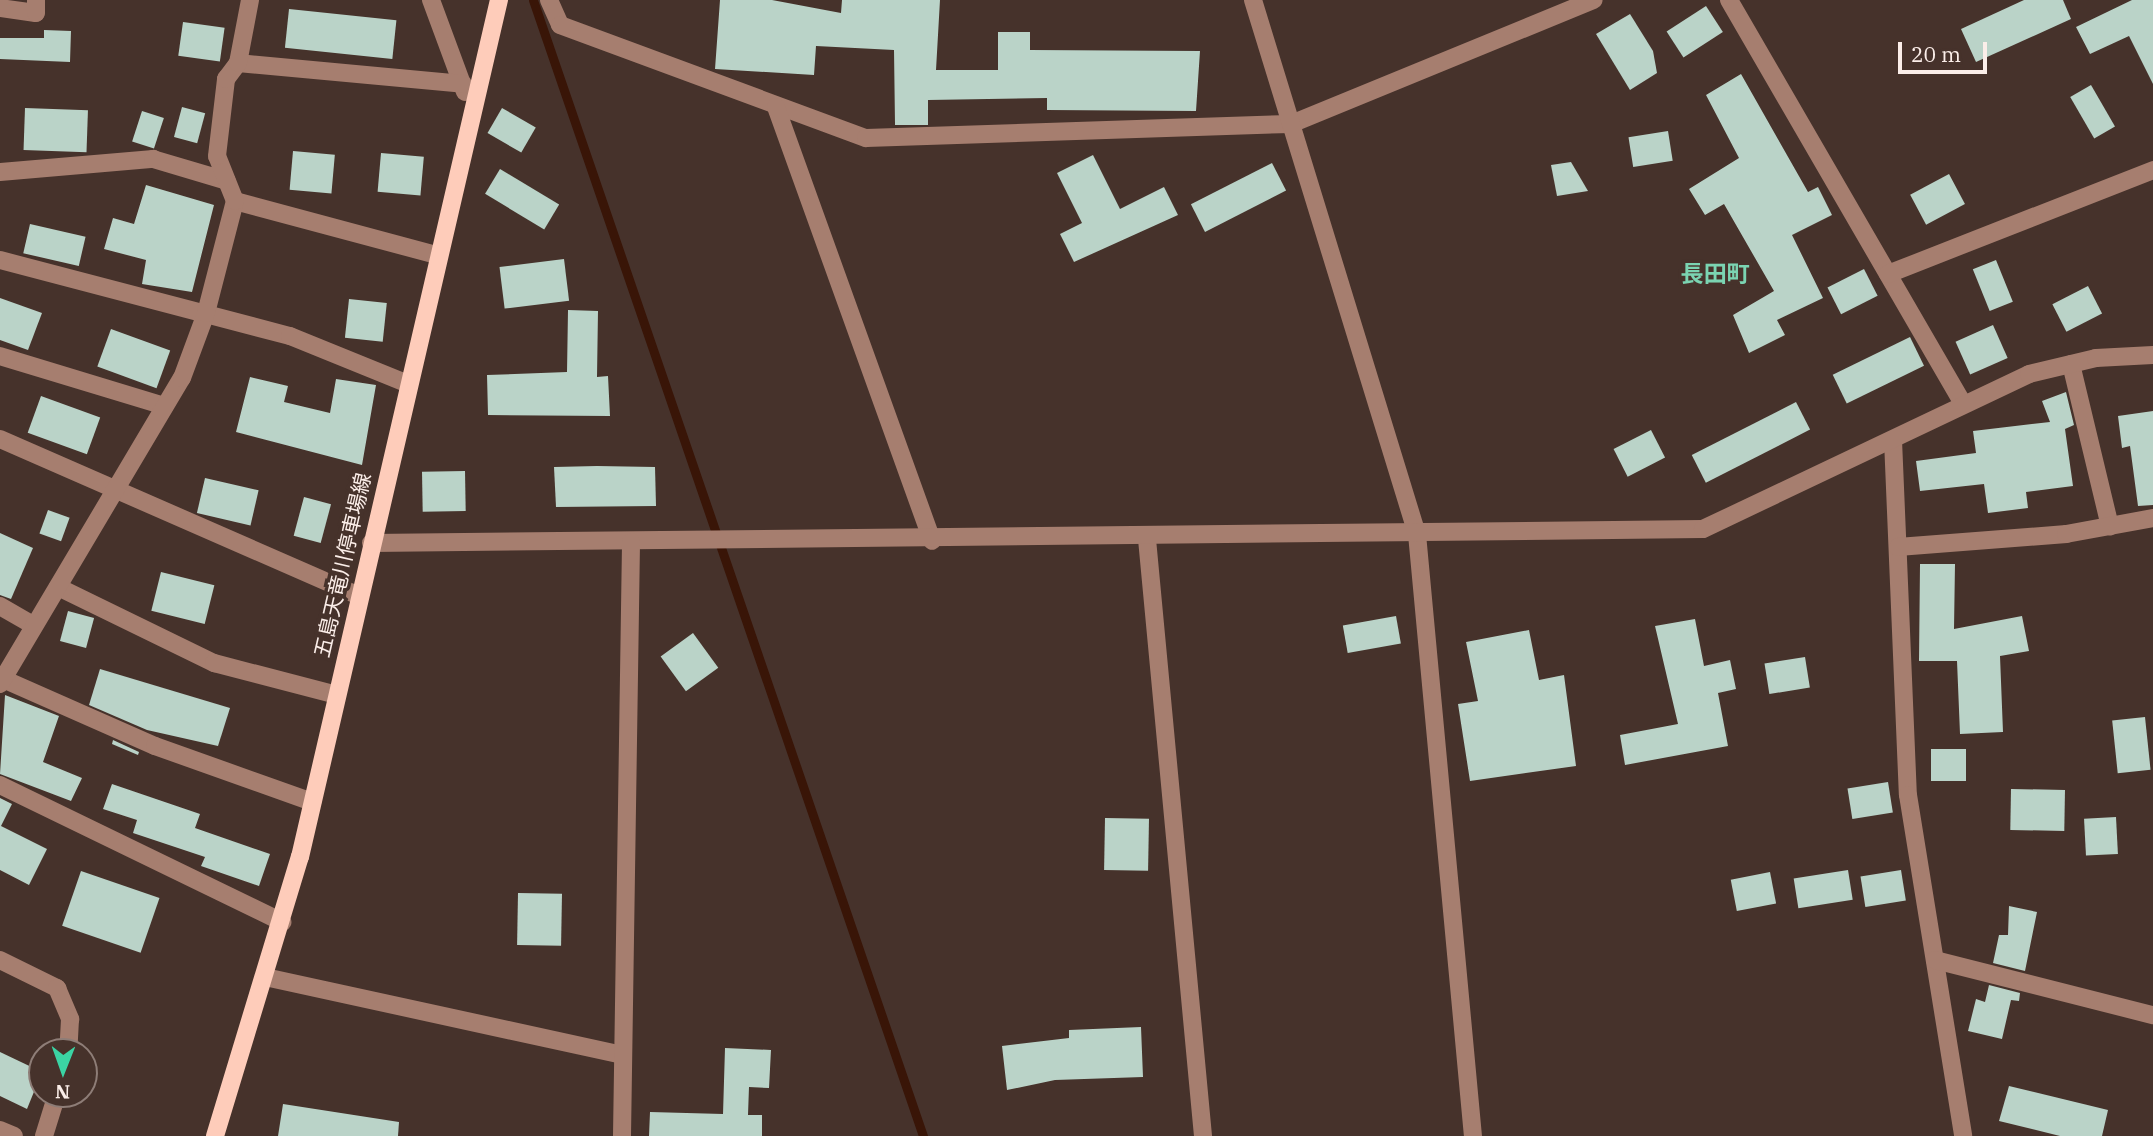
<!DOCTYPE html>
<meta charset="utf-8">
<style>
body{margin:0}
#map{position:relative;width:2153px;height:1136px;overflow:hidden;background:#46322b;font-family:"IBM Plex Serif","Noto Sans JP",serif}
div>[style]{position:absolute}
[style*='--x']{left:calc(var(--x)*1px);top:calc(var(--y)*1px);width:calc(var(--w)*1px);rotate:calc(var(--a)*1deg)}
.stream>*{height:9px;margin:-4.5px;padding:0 4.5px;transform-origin:4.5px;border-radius:4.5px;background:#391507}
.building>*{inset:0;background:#bad3c8;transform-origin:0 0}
.minor>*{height:18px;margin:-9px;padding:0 9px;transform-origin:9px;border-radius:9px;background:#a67e6f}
.major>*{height:18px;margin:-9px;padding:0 9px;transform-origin:9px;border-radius:9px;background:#feccba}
span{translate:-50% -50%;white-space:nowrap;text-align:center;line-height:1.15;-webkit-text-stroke:7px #46322b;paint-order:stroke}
.street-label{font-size:21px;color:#fbeee9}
.neighbourhood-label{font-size:23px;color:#7bd4b2;font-weight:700}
.north{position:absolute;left:28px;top:1038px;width:70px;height:70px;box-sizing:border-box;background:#46322b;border:2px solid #8e7d77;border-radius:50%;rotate:181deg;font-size:19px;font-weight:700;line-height:28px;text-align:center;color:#fbeee9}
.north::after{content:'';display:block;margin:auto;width:24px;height:32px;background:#3bd4a4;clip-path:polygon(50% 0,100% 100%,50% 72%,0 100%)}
.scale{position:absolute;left:1898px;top:42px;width:89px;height:32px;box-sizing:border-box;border:4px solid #fbeee9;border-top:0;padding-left:9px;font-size:21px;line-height:24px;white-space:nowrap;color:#fbeee9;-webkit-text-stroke:5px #46322b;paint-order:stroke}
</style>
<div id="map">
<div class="stream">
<i style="--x:533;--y:0;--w:1201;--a:71.05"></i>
</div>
<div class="building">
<i style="clip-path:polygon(720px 0,772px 0,841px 13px,842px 0,940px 0,936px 70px,998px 70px,998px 32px,1030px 32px,1030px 50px,1200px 51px,1196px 111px,1047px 110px,1047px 98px,928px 100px,928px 125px,895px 125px,894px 50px,816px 46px,814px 75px,715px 69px)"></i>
<i style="clip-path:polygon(2024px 0,2063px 0,2071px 19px,1976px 62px,1961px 29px)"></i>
<i style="clip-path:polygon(2132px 0,2153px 0,2153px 84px,2129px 36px,2090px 54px,2076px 27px)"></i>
<i style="left:1706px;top:6px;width:31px;height:47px;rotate:57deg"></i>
<i style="left:289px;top:9px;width:108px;height:39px;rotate:6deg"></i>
<i style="clip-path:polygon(1630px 14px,1653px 51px,1657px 73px,1630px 90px,1596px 34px)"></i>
<i style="left:183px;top:22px;width:42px;height:34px;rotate:8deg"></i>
<i style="clip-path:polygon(44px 30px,71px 31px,70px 62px,0 59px,0 38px,44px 38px)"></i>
<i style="clip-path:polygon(1741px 74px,1808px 192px,1818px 187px,1832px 215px,1792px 235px,1823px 298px,1777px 320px,1785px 335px,1749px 353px,1733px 315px,1774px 291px,1724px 204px,1705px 215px,1689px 189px,1739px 158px,1706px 95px)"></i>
<i style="left:2091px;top:85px;width:48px;height:24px;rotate:60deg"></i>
<i style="left:182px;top:107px;width:24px;height:31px;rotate:15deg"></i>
<i style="left:25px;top:108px;width:63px;height:42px;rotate:2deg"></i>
<i style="left:502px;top:108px;width:39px;height:29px;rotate:30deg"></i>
<i style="left:142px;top:111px;width:23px;height:32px;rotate:18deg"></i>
<i style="left:1668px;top:131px;width:30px;height:40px;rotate:81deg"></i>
<i style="left:293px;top:151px;width:42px;height:39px;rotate:5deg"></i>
<i style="left:381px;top:153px;width:43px;height:39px;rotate:5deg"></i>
<i style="clip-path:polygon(1093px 155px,1120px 209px,1164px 187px,1178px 215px,1074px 262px,1060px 234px,1082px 223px,1057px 173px)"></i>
<i style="clip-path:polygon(1571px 162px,1588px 191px,1557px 196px,1551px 165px)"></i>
<i style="left:1272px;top:163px;width:31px;height:91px;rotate:63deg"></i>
<i style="left:500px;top:169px;width:69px;height:29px;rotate:31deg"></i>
<i style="left:1949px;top:174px;width:34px;height:44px;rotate:62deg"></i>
<i style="clip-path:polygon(146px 185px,214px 205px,192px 292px,142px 284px,146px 260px,104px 249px,113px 218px,134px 224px)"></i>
<i style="left:30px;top:224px;width:57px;height:30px;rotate:13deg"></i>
<i style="left:564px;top:259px;width:42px;height:65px;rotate:83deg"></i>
<i style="left:1996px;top:260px;width:45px;height:25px;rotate:68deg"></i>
<i style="left:1864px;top:269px;width:30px;height:41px;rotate:63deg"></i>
<i style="left:2088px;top:286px;width:31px;height:40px;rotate:63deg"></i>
<i style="clip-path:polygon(0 298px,42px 313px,28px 350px,0 340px)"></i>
<i style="left:349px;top:299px;width:38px;height:39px;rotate:6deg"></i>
<i style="clip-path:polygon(568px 310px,598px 311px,597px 377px,608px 376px,610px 416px,488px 415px,487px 375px,567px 372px)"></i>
<i style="left:1993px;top:325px;width:36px;height:41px;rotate:66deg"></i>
<i style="left:111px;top:329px;width:63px;height:40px;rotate:20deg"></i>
<i style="left:1910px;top:337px;width:32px;height:86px;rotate:64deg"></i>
<i style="clip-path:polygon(250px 377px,288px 386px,284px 402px,330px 413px,336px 379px,376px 385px,362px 465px,236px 432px)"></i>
<i style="clip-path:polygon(2066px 392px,2074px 425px,2065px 429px,2073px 486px,2026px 492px,2028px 508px,1988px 513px,1984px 484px,1920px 491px,1916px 461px,1976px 453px,1973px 431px,2050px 422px,2042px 401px)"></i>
<i style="left:41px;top:396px;width:63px;height:39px;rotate:20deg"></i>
<i style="left:1796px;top:402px;width:31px;height:117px;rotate:63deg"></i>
<i style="clip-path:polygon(2153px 411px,2153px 505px,2138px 506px,2130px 446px,2122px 448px,2118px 416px)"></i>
<i style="left:1651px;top:430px;width:31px;height:42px;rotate:63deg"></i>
<i style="clip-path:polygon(597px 466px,655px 467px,656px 506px,556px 507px,554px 467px)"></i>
<i style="left:465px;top:471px;width:40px;height:43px;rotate:89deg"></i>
<i style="left:205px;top:478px;width:55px;height:36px;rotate:13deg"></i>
<i style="left:304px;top:497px;width:28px;height:40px;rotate:15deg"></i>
<i style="left:48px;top:510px;width:23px;height:25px;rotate:20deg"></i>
<i style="clip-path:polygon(0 533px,33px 548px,11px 599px,0 595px)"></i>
<i style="clip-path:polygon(1920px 564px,1955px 564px,1954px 629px,2022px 616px,2029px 651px,2000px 656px,2003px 732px,1960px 734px,1957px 661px,1919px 661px)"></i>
<i style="left:161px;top:572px;width:55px;height:40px;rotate:14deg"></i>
<i style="left:68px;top:611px;width:27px;height:31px;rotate:15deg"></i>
<i style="left:1396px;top:616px;width:28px;height:54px;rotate:80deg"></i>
<i style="clip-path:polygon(1695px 619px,1704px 666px,1730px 660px,1736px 689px,1718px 693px,1728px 746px,1625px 765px,1620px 735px,1678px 724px,1655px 626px)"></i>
<i style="clip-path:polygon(1529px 630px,1539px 680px,1564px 675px,1576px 766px,1470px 781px,1458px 704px,1478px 701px,1466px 642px)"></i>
<i style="left:693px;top:633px;width:43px;height:40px;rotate:54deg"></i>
<i style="left:1805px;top:657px;width:31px;height:41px;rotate:81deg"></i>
<i style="clip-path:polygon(100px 669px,230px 708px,218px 746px,147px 730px,89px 705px)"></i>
<i style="clip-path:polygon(5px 695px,59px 716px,43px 762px,82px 778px,71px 801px,0 774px)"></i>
<i style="left:2145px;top:717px;width:53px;height:33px;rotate:84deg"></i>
<i style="clip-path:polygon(113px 740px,139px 752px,138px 755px,112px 744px)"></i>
<i style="left:1931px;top:749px;width:35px;height:32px"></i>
<i style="left:1888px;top:782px;width:31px;height:41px;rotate:81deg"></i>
<i style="clip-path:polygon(112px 784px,200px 814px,195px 828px,270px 854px,259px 886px,201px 866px,205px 857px,133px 833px,137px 820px,103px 809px)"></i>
<i style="left:2011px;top:789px;width:54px;height:41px;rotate:1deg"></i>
<i style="clip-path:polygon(0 798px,12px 804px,1px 826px,47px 849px,29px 885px,0 870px)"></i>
<i style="left:2116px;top:817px;width:37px;height:32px;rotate:87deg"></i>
<i style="left:1105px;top:818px;width:44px;height:52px;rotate:1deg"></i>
<i style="left:1848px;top:870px;width:30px;height:55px;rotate:81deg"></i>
<i style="left:1901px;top:870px;width:31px;height:41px;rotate:81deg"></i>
<i style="left:81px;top:871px;width:83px;height:58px;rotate:19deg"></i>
<i style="left:1770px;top:872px;width:32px;height:40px;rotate:79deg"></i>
<i style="left:518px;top:893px;width:44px;height:52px;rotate:1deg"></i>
<i style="clip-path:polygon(2009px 906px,2037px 912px,2025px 971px,1993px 963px,1999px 935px,2008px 935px)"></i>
<i style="clip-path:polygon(1989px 985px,2020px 993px,2019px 1001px,2011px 1000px,2002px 1039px,1968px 1031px,1976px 999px,1985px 1002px)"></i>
<i style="clip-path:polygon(1141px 1027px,1143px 1077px,1055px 1080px,1007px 1090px,1002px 1046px,1069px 1038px,1069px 1030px)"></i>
<i style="clip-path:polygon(725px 1048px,771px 1050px,769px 1088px,749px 1087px,748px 1115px,762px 1115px,762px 1136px,649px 1136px,650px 1112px,723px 1114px)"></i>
<i style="clip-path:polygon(0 1052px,42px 1072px,27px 1109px,0 1096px)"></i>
<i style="clip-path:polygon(2009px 1086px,2108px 1110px,2102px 1136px,2060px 1136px,1999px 1121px)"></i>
<i style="clip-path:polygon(283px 1104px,399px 1122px,398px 1136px,278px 1136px)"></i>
</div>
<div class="minor">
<i style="--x:431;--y:0;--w:98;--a:69.7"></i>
<i style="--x:549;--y:0;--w:27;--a:66"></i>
<i style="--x:560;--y:25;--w:326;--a:20.3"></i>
<i style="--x:866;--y:138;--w:425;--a:-1.9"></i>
<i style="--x:1291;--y:124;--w:327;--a:-22.3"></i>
<i style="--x:1253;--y:0;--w:559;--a:72.93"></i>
<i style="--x:1417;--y:534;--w:605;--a:84.69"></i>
<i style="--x:1729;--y:0;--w:465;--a:59.9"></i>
<i style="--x:0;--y:8;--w:36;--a:8"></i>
<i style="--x:36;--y:13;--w:13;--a:-90"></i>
<i style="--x:238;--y:63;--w:226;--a:5.3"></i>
<i style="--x:776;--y:107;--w:461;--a:70.2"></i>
<i style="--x:0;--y:172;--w:154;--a:-4.9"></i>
<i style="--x:153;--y:159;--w:77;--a:16.6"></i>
<i style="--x:235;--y:201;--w:208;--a:15"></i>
<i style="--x:0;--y:260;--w:300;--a:14.7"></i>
<i style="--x:290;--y:336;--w:125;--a:22.1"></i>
<i style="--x:1888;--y:274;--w:285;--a:-21.4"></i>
<i style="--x:0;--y:356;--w:172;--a:16.9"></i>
<i style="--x:2071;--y:364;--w:167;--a:76.5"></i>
<i style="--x:0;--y:439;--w:392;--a:23.6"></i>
<i style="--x:1893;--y:440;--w:355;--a:87.6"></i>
<i style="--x:1908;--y:795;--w:345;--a:80.8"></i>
<i style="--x:1147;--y:539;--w:600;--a:84.64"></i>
<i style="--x:371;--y:543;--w:1332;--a:-0.6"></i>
<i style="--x:1703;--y:529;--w:361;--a:-25.4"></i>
<i style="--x:2029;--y:374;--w:69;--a:-13.4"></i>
<i style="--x:2096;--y:358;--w:57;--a:-3"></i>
<i style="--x:1898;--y:547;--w:169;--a:-4.4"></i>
<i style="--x:2066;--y:534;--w:88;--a:-10.4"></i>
<i style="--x:58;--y:587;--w:174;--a:26"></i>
<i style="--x:214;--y:663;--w:127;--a:14.6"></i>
<i style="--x:0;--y:606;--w:39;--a:30"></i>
<i style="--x:3;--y:679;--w:166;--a:23.8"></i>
<i style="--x:155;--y:746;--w:167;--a:19.6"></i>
<i style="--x:0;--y:684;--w:356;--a:-59.3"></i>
<i style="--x:182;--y:378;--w:69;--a:-69.7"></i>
<i style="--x:206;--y:313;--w:116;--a:-75.5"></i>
<i style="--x:235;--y:201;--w:48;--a:-111.8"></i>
<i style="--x:217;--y:156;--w:78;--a:-83.3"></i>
<i style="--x:226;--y:79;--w:20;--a:-53"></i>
<i style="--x:238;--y:63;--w:64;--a:-79.2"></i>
<i style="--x:0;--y:785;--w:314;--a:25.9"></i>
<i style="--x:0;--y:960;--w:64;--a:26.2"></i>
<i style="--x:57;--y:988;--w:34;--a:67"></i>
<i style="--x:70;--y:1019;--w:33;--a:93"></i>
<i style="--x:1935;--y:960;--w:225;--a:14.2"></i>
<i style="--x:265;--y:977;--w:366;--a:12.3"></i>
<i style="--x:0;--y:1130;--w:15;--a:23"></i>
<i style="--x:44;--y:1136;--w:44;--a:-72.8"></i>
<i style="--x:622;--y:1136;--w:594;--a:-89.13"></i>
</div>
<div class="major">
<i style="--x:215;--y:1136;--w:292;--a:-73.1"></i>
<i style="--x:300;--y:857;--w:880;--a:-76.93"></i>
</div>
<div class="street-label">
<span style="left:342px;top:565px;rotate:-77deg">五島天竜川停車場線</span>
</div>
<div class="neighbourhood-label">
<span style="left:1715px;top:273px">長田町</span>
</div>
<div class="north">N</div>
<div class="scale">20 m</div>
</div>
